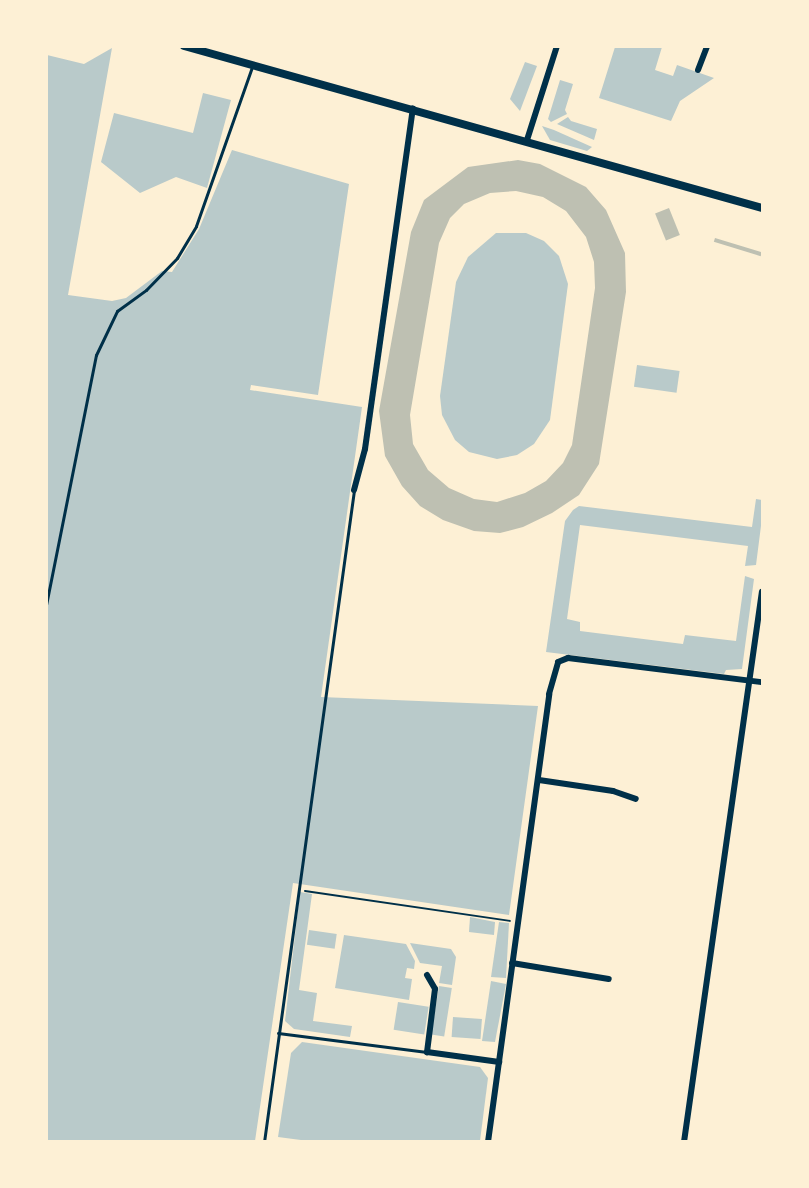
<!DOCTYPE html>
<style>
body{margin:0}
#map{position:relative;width:809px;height:1188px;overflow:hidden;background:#fdf0d5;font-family:"PT Sans Narrow",sans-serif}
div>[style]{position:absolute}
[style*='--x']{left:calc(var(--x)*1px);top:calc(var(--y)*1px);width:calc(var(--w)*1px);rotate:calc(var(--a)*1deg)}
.green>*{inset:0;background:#b9caca;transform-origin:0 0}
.building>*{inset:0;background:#bec0b2;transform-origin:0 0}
.path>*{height:2px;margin:-1px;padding:0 1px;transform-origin:1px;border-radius:1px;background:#003049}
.service>*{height:3px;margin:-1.5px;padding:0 1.5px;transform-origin:1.5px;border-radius:1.5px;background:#003049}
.minor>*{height:6px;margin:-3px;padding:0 3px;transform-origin:3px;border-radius:3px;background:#003049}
.tertiary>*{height:8px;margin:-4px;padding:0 4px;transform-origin:4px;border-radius:4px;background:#003049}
span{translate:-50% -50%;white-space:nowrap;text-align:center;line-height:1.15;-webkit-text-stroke:6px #fdf0d5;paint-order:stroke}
.frame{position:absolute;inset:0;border:48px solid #fdf0d5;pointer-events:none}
</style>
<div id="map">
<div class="green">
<i style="clip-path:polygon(615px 47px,662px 47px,655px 70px,673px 76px,677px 65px,714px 78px,680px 101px,671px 121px,599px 98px)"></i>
<i style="clip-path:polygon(112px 48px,68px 295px,112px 301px,126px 298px,162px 271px,172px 272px,199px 229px,232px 150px,349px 184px,318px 395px,251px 385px,250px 390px,362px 407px,321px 697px,538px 706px,509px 915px,293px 883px,255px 1141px,47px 1142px,47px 55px,84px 64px)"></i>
<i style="clip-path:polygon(525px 62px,537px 66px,520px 111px,510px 99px)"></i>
<i style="clip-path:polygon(560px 80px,573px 84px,565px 110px,567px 114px,551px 122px,548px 119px)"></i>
<i style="clip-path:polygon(203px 93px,231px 100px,207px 188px,176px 177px,140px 193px,101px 162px,114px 113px,193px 133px)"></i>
<i style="clip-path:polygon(568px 117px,571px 121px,597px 129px,594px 140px,557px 124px)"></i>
<i style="clip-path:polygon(542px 126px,554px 130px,592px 147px,587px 151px,550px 140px)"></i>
<i style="clip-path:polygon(496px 233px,526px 233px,544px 241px,559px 256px,568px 284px,550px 420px,534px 444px,517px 455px,497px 459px,469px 452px,455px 440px,442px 415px,440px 396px,456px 282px,468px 257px)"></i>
<i style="left:637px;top:365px;width:43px;height:22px;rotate:8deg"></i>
<i style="clip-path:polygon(756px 499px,762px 500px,762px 518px,756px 565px,745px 566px,748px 546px,580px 525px,567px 619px,580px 622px,580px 631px,683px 644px,685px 635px,736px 641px,745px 576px,754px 579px,742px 669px,726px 670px,724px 674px,546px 652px,565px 521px,573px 510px,579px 506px,752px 527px)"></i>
<i style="clip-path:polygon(300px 892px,312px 894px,299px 990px,317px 993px,313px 1021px,352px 1026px,350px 1037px,294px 1029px,285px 1021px)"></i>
<i style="clip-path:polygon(470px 917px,495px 922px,494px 935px,469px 932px)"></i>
<i style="clip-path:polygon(499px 922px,509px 923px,506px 978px,491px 977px)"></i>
<i style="left:309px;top:930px;width:28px;height:15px;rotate:8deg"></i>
<i style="clip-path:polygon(344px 935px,406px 944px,415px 961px,414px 969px,407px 968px,405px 978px,412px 979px,409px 1000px,335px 988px)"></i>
<i style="clip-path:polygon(410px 943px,451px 949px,456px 957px,452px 985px,439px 983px,442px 966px,420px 963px)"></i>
<i style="clip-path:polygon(491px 981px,506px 984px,495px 1042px,482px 1041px)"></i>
<i style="left:439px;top:986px;width:13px;height:49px;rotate:9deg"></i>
<i style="left:398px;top:1002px;width:31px;height:28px;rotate:9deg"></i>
<i style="left:453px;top:1017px;width:29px;height:20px;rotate:4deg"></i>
<i style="clip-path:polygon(302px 1042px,480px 1067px,488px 1078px,480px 1141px,316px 1142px,278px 1137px,291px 1053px)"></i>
</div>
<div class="building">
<i style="clip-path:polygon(evenodd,518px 160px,540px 164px,586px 187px,606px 210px,625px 253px,626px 292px,599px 464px,579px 495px,552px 513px,523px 527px,500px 533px,474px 531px,443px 520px,420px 506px,402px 486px,385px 456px,379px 411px,411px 232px,424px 200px,468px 167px,518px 160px,516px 191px,543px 197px,566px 211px,586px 237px,594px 262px,595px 288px,572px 445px,563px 463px,546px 481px,525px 493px,497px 502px,474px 499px,449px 488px,428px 470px,413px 444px,410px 415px,439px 243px,450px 218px,464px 204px,490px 193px,516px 191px)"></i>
<i style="left:669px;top:208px;width:29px;height:15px;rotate:68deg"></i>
<i style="left:715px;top:238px;width:49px;height:4px;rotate:17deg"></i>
</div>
<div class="path">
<i style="--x:305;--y:891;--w:207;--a:8.3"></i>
</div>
<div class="service">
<i style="--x:46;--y:605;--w:255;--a:-78.7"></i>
<i style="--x:96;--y:355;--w:49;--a:-64.5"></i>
<i style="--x:117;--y:311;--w:36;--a:-36"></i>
<i style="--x:146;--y:290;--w:45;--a:-45.9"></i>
<i style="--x:177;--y:258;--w:37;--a:-59"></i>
<i style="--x:196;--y:226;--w:169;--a:-70.6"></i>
<i style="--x:278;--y:1033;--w:150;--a:7.3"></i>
<i style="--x:264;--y:1142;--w:658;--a:-82.14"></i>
</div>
<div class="minor">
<i style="--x:698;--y:70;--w:26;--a:-69"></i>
<i style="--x:527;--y:140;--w:99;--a:-72.3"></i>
<i style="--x:354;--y:490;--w:42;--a:-75"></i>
<i style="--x:365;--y:449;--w:344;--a:-82"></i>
<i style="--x:539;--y:780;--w:75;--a:8.5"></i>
<i style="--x:613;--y:791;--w:24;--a:19"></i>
<i style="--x:512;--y:963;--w:98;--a:9.4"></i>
<i style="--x:427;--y:975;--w:16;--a:60"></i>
<i style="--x:435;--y:989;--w:64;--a:97.2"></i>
<i style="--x:427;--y:1052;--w:73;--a:7.9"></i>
<i style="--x:488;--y:1142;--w:452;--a:-82.2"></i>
<i style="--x:549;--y:694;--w:33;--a:-74"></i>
<i style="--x:558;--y:662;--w:11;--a:-22"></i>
<i style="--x:568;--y:658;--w:195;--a:7.1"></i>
<i style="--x:684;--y:1142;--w:556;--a:-81.94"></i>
</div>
<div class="tertiary">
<i style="--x:184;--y:46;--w:600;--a:15.66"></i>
</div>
<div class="frame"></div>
</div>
